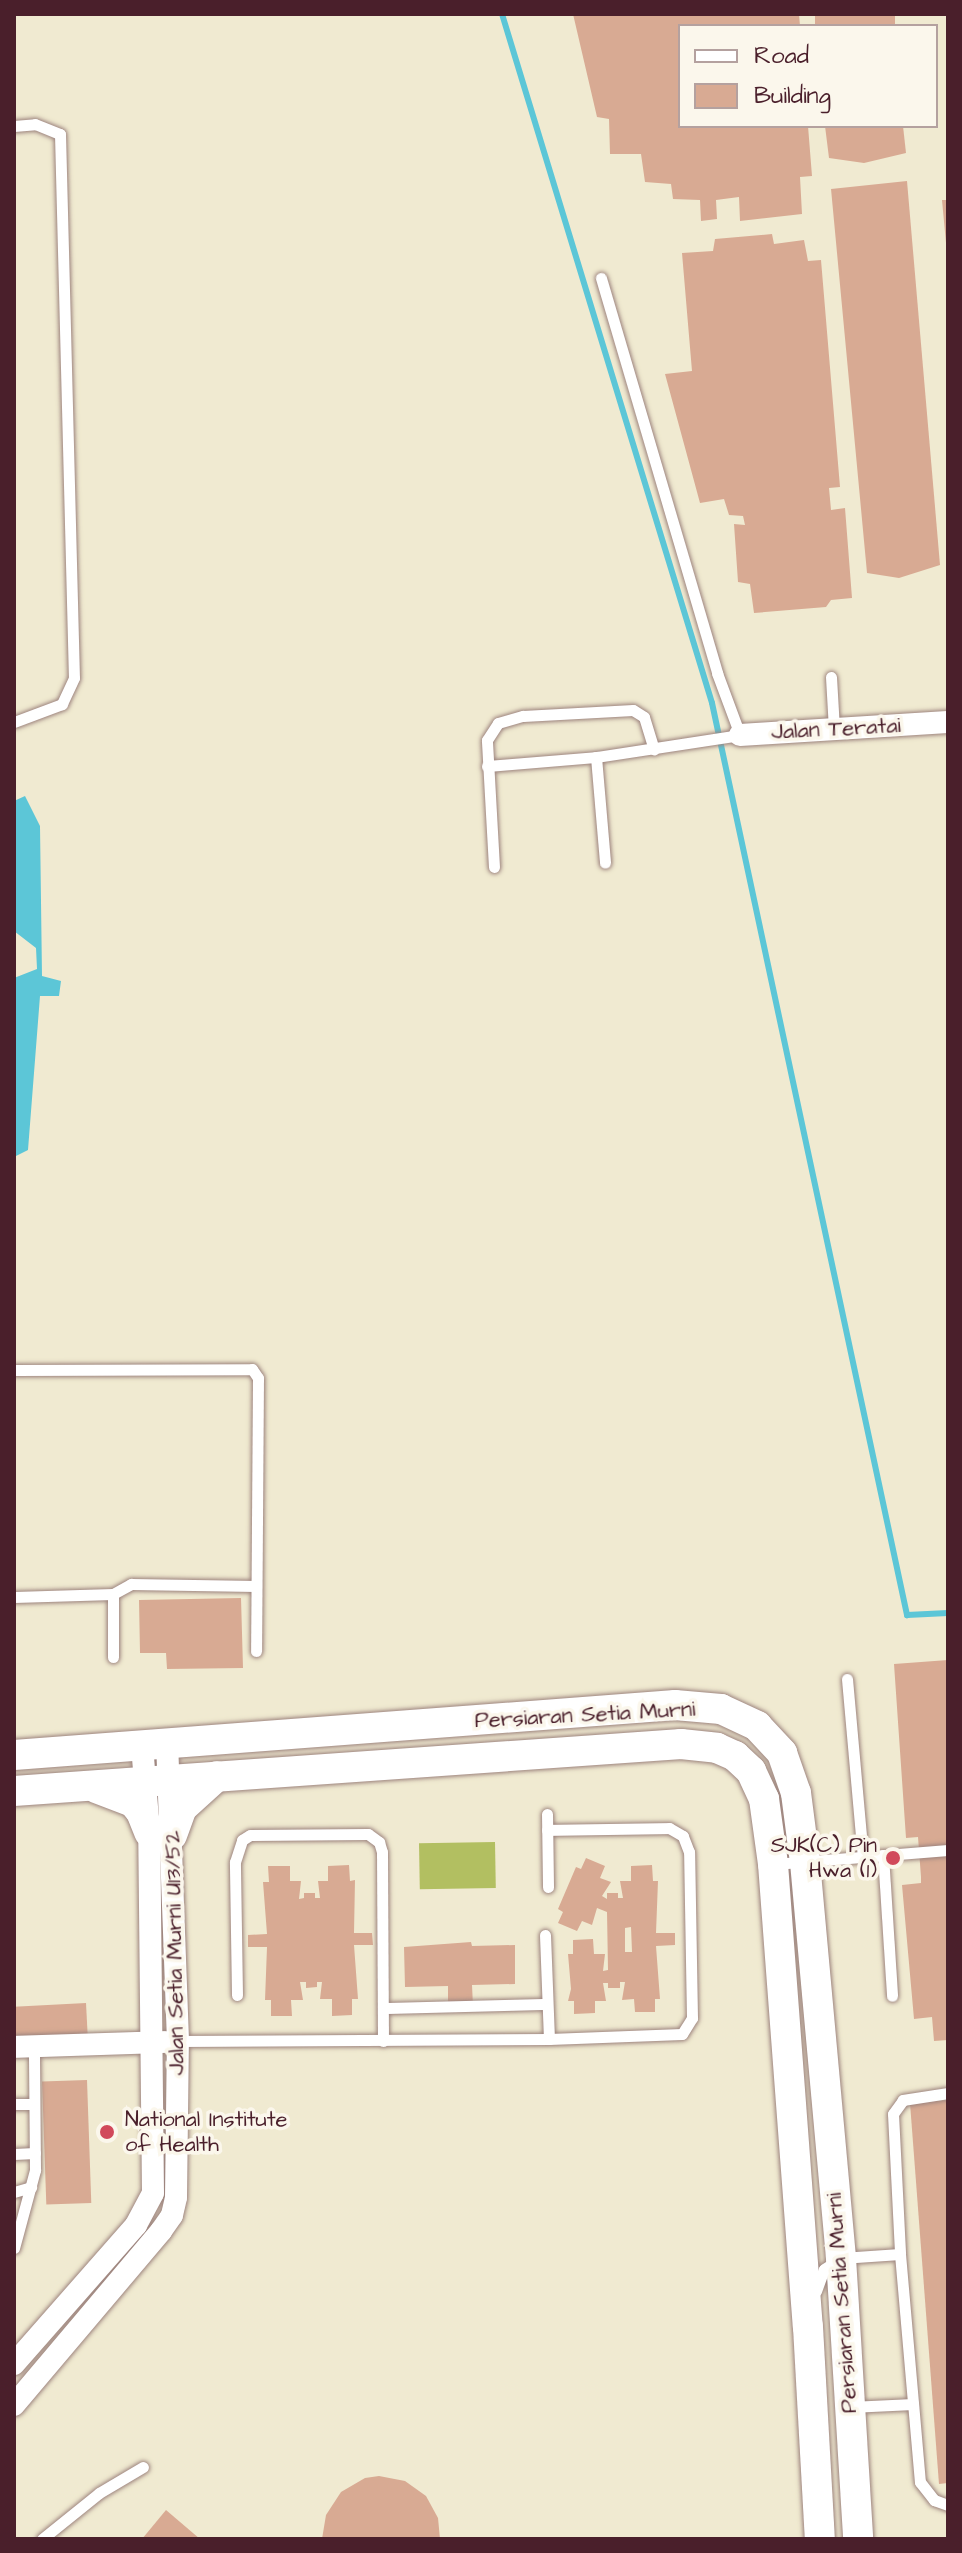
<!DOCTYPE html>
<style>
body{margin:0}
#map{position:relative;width:962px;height:2553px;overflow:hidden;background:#f0ead1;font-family:"Architects Daughter",sans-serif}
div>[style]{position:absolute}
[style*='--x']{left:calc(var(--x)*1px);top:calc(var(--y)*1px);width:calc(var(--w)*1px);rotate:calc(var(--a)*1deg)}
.green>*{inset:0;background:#b2bf61;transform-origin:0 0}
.water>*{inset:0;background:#5cc6d7}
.stream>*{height:6px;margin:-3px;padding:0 3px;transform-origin:3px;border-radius:3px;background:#5cc6d7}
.building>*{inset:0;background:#d8aa93;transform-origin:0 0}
.roads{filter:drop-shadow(0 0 2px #9d847e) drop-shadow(0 0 2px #9d847e)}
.lane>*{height:11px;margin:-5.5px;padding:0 5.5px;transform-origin:5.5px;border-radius:5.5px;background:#fff}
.street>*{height:22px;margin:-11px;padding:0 11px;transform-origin:11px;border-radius:11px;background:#fff}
.secondary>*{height:30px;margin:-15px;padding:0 15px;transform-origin:15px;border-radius:15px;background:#fff}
.dots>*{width:22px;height:22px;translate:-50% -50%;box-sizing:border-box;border:4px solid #fbf7ec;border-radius:50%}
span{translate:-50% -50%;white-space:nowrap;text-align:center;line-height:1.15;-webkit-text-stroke:7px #fbf7ec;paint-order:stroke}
.street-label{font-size:22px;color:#4a1f2b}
.poi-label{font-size:22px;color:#4a1f2b}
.right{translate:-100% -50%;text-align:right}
.left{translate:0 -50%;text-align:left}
.frame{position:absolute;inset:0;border:16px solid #4a1f2b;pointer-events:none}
.legend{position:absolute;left:678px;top:24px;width:260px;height:104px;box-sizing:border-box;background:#fbf7ec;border:2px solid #b4a19f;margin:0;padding:10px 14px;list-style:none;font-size:24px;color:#4a1f2b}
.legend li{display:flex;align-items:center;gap:16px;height:40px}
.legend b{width:40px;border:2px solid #b4a19f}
</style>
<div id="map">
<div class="green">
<i style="left:495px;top:1842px;width:46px;height:76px;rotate:89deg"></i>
</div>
<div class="water">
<i style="clip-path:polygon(25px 796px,40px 826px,42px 976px,61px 981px,59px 996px,40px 996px,28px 1150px,14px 1157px,14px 978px,37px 969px,36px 948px,14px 931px,14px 801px)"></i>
</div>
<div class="stream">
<i style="--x:502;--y:14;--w:720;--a:73.05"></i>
<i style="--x:712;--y:703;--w:933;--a:77.93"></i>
<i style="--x:907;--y:1615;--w:41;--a:-2.8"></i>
</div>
<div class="building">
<i style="clip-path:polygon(573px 14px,799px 14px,800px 26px,680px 26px,680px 126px,808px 126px,812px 176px,800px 177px,802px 214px,740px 221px,739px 197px,716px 200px,717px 219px,701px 221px,700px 200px,673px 199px,671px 184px,645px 182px,641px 154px,610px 154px,609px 119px,597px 117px)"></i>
<i style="left:815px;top:14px;width:80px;height:12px"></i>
<i style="clip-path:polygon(825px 126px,903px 126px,906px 153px,864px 163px,829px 158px)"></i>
<i style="clip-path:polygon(907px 181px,940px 565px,899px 578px,867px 573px,831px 189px)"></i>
<i style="clip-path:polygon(942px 200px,948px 200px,948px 243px,946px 243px)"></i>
<i style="clip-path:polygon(772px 234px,774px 244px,804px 240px,808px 261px,821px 260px,840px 487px,829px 488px,831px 510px,845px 508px,852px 598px,831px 600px,826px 607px,754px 613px,750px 584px,738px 582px,734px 524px,745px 525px,743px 516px,729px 515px,724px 499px,700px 503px,665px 374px,692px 371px,682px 253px,713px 251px,715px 239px)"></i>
<i style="clip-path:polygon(241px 1598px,243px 1668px,167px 1669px,166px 1653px,140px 1653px,139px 1600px)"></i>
<i style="clip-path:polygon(948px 1660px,948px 2040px,934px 2041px,932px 2017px,914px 2019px,902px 1885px,921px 1883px,921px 1877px,918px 1837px,906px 1838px,894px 1664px)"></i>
<i style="clip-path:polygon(evenodd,586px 1858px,605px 1866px,600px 1878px,611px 1882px,602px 1896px,607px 1899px,607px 1893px,618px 1893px,618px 1898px,623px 1898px,620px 1881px,631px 1881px,631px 1866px,652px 1865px,653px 1881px,658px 1881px,656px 1933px,675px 1933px,675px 1945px,656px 1946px,660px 1999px,655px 1999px,655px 2012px,635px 2012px,634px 1999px,622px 2000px,625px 1982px,620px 1982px,620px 1988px,608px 1988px,608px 1983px,603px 1983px,606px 2001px,595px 2001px,595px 2013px,574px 2014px,574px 2001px,568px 2001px,571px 1989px,568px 1954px,573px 1954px,573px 1940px,593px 1939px,594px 1954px,605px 1954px,603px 1971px,608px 1970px,607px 1912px,597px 1908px,592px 1925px,582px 1921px,577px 1931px,558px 1923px,563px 1912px,558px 1909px,576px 1867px,581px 1869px,586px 1858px,631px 1927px,632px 1952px,625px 1952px,625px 1928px,631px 1927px)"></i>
<i style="clip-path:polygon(349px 1865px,350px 1881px,355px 1880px,354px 1933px,372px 1933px,373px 1945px,354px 1945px,358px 1999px,352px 1999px,352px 2015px,332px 2016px,332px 1999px,320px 1999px,322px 1982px,317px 1982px,317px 1987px,306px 1988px,306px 1982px,300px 1982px,303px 2000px,291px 2000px,292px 2016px,271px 2016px,271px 2000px,265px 2000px,267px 1947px,248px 1947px,248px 1935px,267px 1934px,263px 1882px,269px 1882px,268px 1866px,290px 1866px,290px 1881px,301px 1881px,299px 1899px,304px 1898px,304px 1893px,315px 1893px,315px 1898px,320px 1898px,318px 1881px,328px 1881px,328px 1866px)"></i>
<i style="clip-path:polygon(471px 1942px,472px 1946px,515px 1945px,515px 1984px,472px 1985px,473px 2006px,448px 2006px,448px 1986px,405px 1987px,404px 1947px)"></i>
<i style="left:86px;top:2003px;width:39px;height:72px;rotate:87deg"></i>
<i style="left:87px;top:2080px;width:123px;height:45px;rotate:88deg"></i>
<i style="clip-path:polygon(948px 2100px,948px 2483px,939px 2484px,910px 2103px)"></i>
<i style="clip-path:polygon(379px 2476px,405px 2481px,426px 2496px,438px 2518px,440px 2539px,322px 2539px,326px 2515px,341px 2492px,365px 2478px)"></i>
<i style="clip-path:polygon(166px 2510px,200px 2539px,142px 2539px)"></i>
</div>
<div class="roads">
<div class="lane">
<i style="--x:14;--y:126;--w:21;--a:-5"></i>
<i style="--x:35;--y:124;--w:27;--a:22"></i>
<i style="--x:60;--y:134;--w:544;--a:88.53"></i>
<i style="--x:74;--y:678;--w:29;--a:115"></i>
<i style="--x:62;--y:704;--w:51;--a:159.4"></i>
<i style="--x:601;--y:278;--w:412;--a:73.6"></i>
<i style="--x:717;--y:673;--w:66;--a:69.6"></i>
<i style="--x:740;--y:735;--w:146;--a:171.3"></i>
<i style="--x:596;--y:757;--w:106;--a:85.1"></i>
<i style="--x:831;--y:677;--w:52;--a:86.7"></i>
<i style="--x:487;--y:766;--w:109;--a:-4.7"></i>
<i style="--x:494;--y:867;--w:127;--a:-93.2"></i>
<i style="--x:487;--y:740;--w:20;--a:-57"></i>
<i style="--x:498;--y:723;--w:26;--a:-16"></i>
<i style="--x:523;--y:716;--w:110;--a:-3.1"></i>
<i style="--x:633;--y:710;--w:13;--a:32"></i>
<i style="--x:644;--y:717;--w:34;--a:73"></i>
<i style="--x:14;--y:1370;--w:238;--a:-0.2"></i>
<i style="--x:252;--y:1369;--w:11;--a:56"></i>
<i style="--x:258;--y:1378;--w:273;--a:90.4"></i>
<i style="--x:113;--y:1594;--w:63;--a:90"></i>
<i style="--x:14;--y:1597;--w:99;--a:-1.7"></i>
<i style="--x:113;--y:1594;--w:21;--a:-29"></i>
<i style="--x:131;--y:1584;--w:125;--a:0.9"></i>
<i style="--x:847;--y:1679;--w:179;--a:84.9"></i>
<i style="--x:547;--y:1814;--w:73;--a:89.2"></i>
<i style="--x:883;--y:1855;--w:141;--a:86.3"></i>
<i style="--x:774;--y:1864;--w:175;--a:-4.6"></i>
<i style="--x:545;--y:1935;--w:104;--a:87.8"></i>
<i style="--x:237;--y:1995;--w:133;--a:-90.9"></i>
<i style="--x:235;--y:1862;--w:23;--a:-72"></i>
<i style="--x:242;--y:1840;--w:9;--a:-32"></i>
<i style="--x:250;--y:1835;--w:118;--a:-0.5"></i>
<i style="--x:368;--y:1834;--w:14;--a:36"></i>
<i style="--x:379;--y:1842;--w:10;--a:73"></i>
<i style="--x:382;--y:1852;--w:189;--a:89.7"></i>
<i style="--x:383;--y:2008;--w:164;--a:-1.4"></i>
<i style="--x:178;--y:2041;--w:371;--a:-0.3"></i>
<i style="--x:549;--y:2039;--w:133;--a:-2.2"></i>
<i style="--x:682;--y:2034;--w:19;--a:-58"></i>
<i style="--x:692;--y:2018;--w:166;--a:-91"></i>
<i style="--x:689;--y:1852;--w:17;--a:-111"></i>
<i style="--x:683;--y:1836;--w:16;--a:-150"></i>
<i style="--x:669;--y:1828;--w:122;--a:179.1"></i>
<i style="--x:948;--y:2093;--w:46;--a:171.2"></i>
<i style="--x:903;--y:2100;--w:17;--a:126"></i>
<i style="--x:893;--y:2114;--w:140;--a:87.1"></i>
<i style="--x:900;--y:2254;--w:229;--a:85"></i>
<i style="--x:920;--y:2482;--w:23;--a:52"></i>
<i style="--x:934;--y:2500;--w:15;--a:20"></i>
<i style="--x:14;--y:2104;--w:20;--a:0"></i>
<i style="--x:14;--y:2154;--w:21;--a:-3"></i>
<i style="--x:14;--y:2192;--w:18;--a:-16"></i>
<i style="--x:14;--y:2248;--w:81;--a:-74.9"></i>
<i style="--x:35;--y:2170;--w:124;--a:-90.5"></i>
<i style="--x:816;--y:2291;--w:23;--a:-70"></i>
<i style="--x:824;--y:2269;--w:20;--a:-33"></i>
<i style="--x:841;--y:2258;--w:59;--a:-3.9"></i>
<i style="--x:850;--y:2407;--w:63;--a:-2.7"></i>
<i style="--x:42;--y:2539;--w:73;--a:-38.9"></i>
<i style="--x:99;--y:2493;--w:51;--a:-30.6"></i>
</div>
<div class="street">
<i style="--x:740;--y:735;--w:208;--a:-3.6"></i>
<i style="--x:14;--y:2047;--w:151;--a:-1.9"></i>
<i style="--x:14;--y:2364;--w:185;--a:-48.7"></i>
<i style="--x:136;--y:2225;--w:36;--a:-62"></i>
<i style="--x:153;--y:2193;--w:361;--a:-90.6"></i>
<i style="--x:149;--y:1832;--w:87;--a:-94.6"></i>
<i style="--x:14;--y:2405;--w:228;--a:-49.8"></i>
<i style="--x:161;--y:2231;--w:19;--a:-55"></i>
<i style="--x:172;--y:2215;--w:18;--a:-77"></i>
<i style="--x:176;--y:2197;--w:156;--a:-89.3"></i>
<i style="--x:178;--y:2041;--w:298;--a:-92.1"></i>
</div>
<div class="secondary">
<i style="--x:14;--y:1755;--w:663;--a:-4.33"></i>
<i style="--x:675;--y:1705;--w:46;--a:5"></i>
<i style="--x:721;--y:1709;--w:40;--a:25"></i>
<i style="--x:757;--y:1726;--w:37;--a:47"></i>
<i style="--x:782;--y:1753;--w:42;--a:70.7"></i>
<i style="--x:796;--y:1793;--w:70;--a:82.6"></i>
<i style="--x:805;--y:1862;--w:398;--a:84.8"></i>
<i style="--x:841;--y:2258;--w:282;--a:86.5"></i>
<i style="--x:96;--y:1788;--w:40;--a:21"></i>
<i style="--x:133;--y:1802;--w:13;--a:51"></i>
<i style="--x:141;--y:1812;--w:22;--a:68"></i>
<i style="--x:14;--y:1791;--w:669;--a:-4.03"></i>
<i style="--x:681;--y:1744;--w:36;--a:6"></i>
<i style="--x:717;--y:1748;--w:20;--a:24"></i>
<i style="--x:735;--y:1756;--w:22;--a:43"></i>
<i style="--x:751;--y:1771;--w:31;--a:65"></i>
<i style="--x:764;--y:1799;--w:66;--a:82.1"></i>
<i style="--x:773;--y:1864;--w:464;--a:85.7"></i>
<i style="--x:808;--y:2327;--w:212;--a:86.8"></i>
<i style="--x:172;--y:1835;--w:29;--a:-70"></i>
<i style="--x:182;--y:1808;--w:47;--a:-42.4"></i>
</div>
</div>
<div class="dots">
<i style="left:893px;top:1858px;background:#d1495b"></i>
<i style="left:107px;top:2132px;background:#d1495b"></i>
</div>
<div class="street-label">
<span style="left:836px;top:729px;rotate:-3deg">Jalan Teratai</span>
<span style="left:585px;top:1715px;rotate:-3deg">Persiaran Setia Murni</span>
<span style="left:175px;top:1953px;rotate:-91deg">Jalan Setia Murni U13/52</span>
<span style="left:842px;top:2303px;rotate:-94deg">Persiaran Setia Murni</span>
</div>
<div class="poi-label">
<span class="right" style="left:877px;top:1858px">SJK(C) Pin<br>Hwa (1)</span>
<span class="left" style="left:125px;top:2132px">National Institute<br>of Health</span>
</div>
<div class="frame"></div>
<ul class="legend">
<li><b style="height:10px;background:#fff"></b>Road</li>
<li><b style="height:22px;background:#d8aa93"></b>Building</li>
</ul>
</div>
